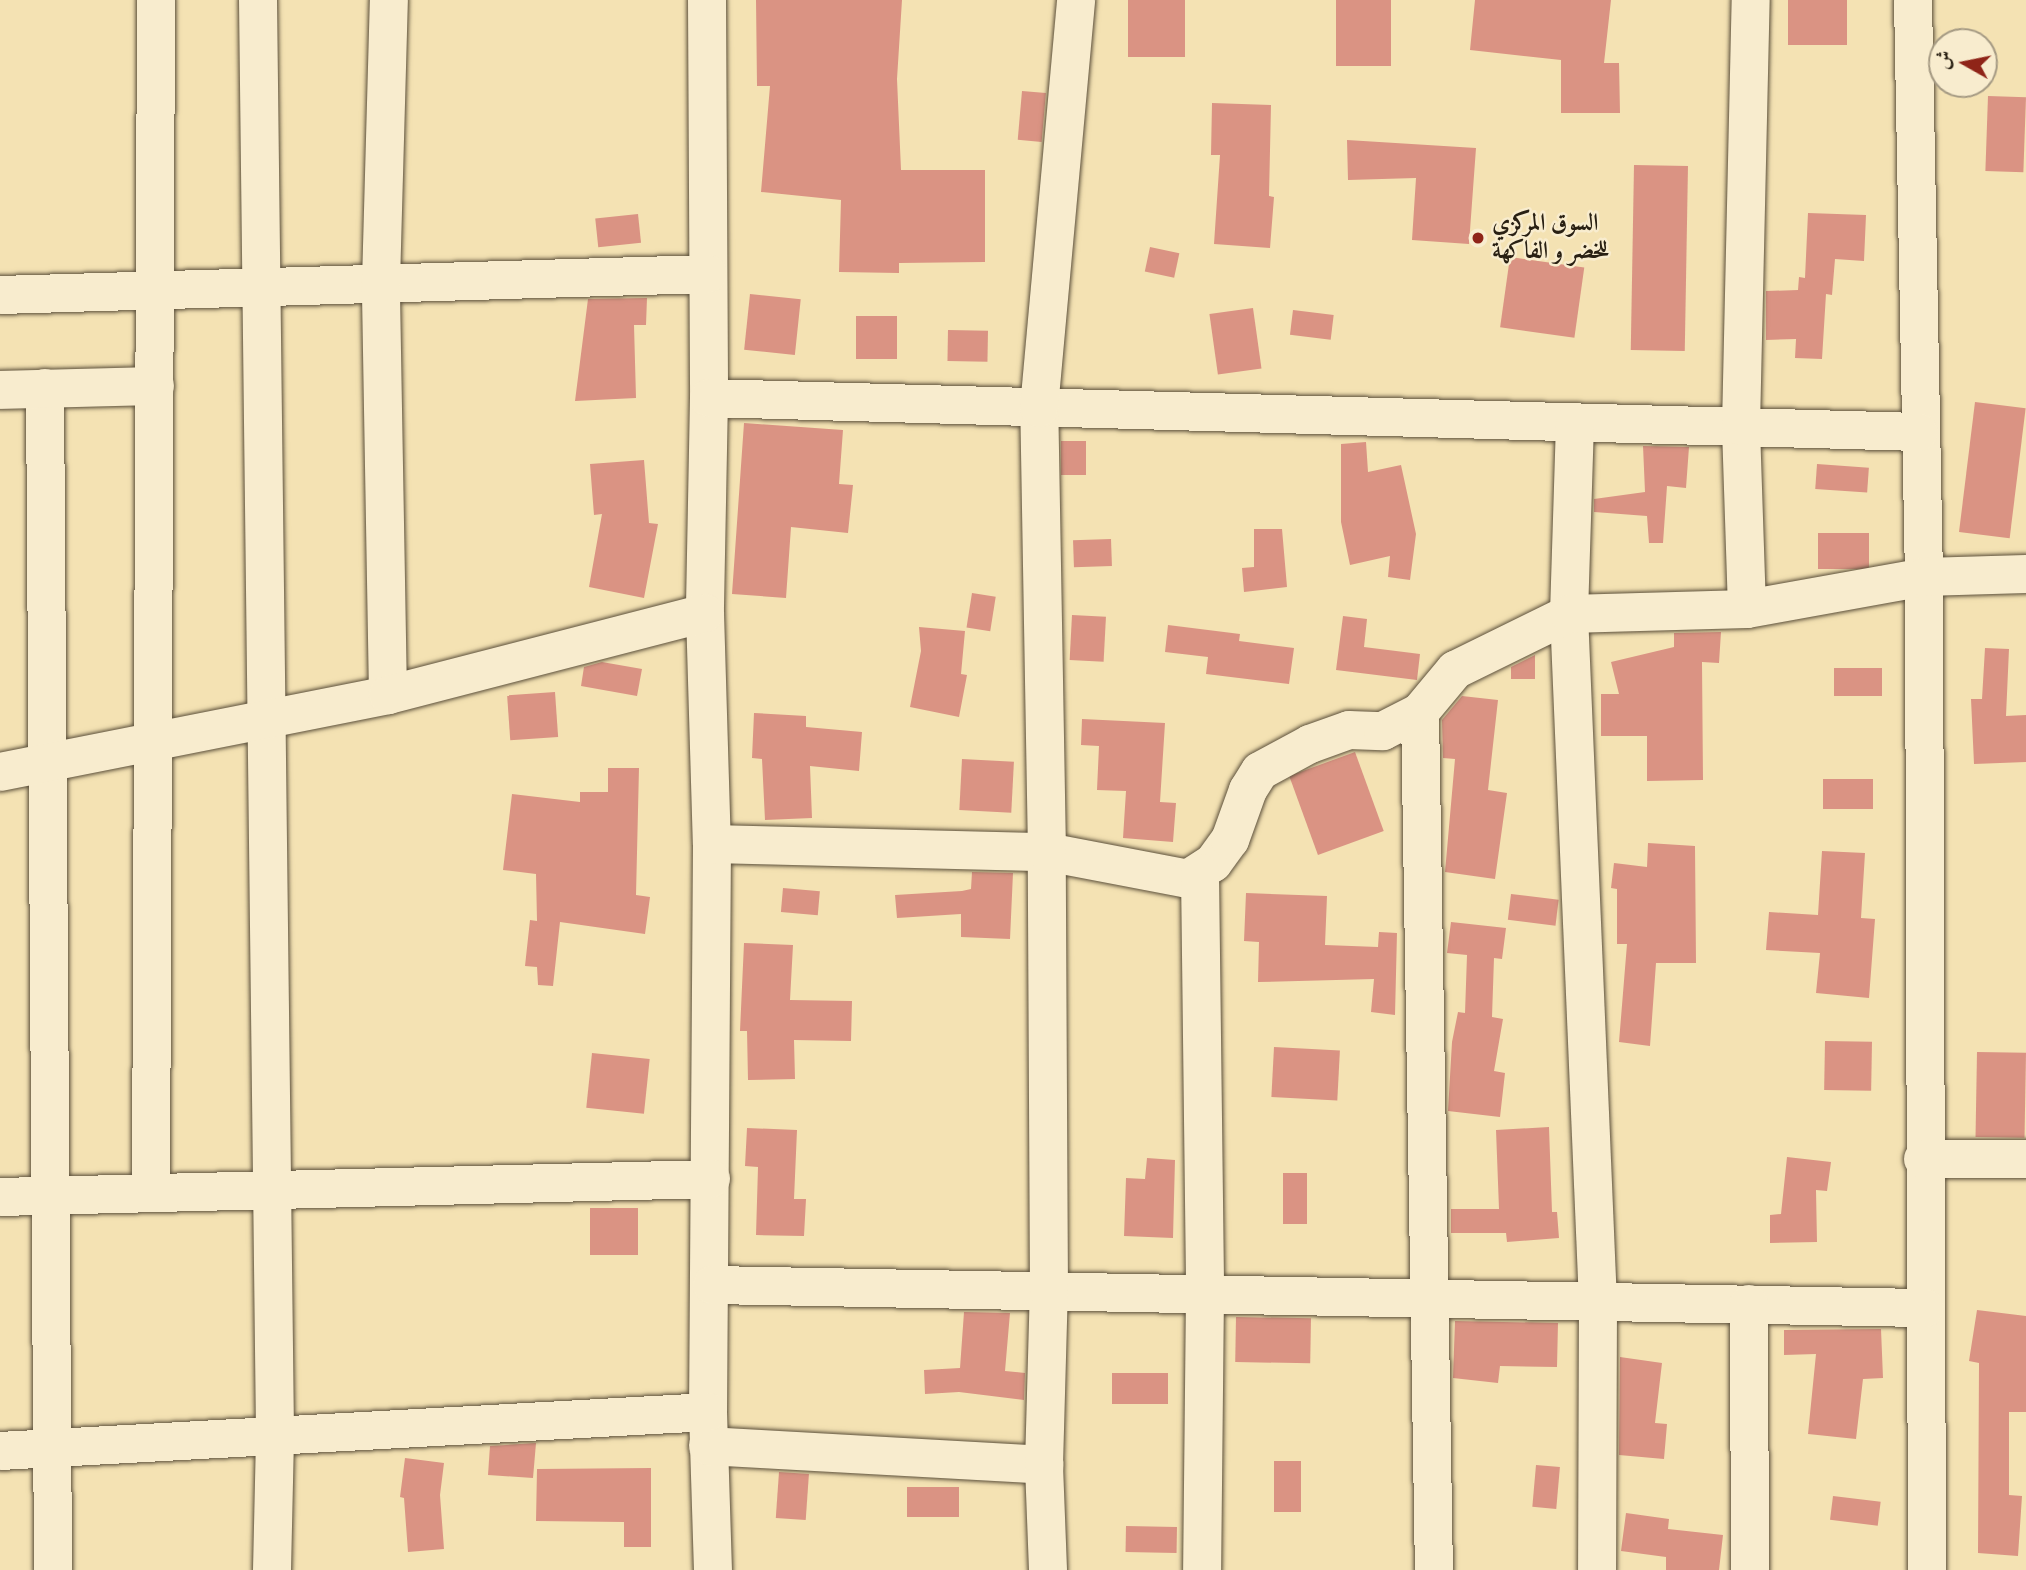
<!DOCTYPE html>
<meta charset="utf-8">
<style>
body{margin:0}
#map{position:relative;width:2026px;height:1570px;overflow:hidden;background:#f4e2b3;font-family:"IM FELL English",Amiri,serif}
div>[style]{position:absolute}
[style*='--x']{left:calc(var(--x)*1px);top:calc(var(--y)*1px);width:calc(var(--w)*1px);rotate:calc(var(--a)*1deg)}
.building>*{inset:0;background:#da9383;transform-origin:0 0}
.roads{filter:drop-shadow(0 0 2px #5c503b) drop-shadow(0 0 2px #5c503b)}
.minor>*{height:38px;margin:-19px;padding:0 19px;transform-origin:19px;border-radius:19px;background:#f8ecce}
.dots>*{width:19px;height:19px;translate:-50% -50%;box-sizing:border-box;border:4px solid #f8ecce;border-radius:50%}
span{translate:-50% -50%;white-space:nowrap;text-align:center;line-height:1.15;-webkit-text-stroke:5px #f8ecce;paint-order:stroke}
.poi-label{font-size:24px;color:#292013;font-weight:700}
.left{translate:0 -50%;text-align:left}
.north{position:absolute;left:1928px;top:28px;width:70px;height:70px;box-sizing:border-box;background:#f8ecce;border:2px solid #a59a83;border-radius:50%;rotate:279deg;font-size:19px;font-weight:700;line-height:28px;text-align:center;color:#292013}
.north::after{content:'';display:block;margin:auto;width:24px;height:32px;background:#8f2418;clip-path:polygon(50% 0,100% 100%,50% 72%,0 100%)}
</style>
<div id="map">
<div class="building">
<i style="clip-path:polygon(756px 0,902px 0,897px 79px,901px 170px,985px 170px,985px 262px,899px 263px,899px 273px,839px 272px,841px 200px,761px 192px,770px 86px,757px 86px)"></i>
<i style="left:1128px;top:0;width:57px;height:57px"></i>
<i style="left:1336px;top:0;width:55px;height:66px"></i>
<i style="clip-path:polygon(1475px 0,1611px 0,1604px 63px,1619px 63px,1620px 113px,1561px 113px,1561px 60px,1470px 50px)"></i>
<i style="left:1788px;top:0;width:59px;height:45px"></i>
<i style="left:1022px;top:91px;width:24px;height:49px;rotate:5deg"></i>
<i style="left:1988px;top:96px;width:38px;height:75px;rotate:2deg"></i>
<i style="clip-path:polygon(1212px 103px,1271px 105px,1269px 196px,1274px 197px,1270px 248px,1214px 244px,1220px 155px,1211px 155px)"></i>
<i style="clip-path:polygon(1347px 140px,1476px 148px,1469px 244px,1412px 240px,1416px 178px,1348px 180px)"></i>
<i style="left:1634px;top:165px;width:54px;height:185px;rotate:1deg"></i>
<i style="clip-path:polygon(1808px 213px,1866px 215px,1864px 261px,1835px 259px,1832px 295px,1826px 294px,1822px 359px,1795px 358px,1796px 339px,1766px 340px,1766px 291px,1798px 290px,1799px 277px,1805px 278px)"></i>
<i style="left:638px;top:214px;width:29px;height:43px;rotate:84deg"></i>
<i style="left:1150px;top:247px;width:30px;height:25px;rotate:12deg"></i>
<i style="left:1510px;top:257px;width:75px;height:71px;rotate:8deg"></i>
<i style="left:750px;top:294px;width:51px;height:56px;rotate:6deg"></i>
<i style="clip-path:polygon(647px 298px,646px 325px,634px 325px,636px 398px,575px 401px,588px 299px)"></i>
<i style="left:1253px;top:308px;width:61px;height:44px;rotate:82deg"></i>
<i style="left:1293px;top:310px;width:41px;height:25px;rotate:7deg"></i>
<i style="left:897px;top:316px;width:43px;height:41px;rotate:90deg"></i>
<i style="left:948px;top:330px;width:40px;height:31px;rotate:1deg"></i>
<i style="left:1975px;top:402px;width:51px;height:131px;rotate:7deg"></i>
<i style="clip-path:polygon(744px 423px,843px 430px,839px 484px,853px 485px,848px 533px,791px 527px,786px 598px,732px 594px)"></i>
<i style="left:1061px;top:441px;width:25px;height:34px"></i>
<i style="clip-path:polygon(1366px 442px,1368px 472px,1401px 465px,1416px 534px,1410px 580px,1388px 577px,1390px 556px,1350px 565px,1341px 522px,1341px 444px)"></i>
<i style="clip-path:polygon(1643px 446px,1689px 447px,1686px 488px,1667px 486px,1663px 543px,1649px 543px,1647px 516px,1594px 512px,1594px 499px,1645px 492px)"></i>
<i style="clip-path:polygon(644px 460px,649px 523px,658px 524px,644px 598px,589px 587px,602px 514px,594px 515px,590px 464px)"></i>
<i style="left:1817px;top:464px;width:52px;height:25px;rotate:4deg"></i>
<i style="clip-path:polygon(1254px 529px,1282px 529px,1287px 587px,1244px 592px,1242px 568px,1254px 567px)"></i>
<i style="left:1818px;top:533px;width:51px;height:36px"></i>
<i style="left:1111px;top:539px;width:27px;height:38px;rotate:88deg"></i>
<i style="left:972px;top:593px;width:24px;height:35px;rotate:9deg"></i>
<i style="left:1072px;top:615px;width:34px;height:45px;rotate:3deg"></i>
<i style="clip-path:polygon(1343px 616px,1367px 619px,1364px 647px,1420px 654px,1417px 680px,1336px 670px)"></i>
<i style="clip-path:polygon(1168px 625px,1240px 634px,1239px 641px,1294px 648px,1289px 684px,1206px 674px,1208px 657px,1165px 652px)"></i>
<i style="clip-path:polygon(919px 627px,965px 631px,961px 674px,967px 675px,959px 717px,910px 707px,921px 651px)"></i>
<i style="clip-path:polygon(1721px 632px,1719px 663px,1702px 662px,1703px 780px,1647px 781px,1647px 736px,1601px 736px,1601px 694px,1619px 694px,1611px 662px,1674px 647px,1674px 633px)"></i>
<i style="clip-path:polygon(1985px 648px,2009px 649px,2006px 716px,2026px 715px,2026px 762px,1974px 764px,1971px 699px,1982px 699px)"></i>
<i style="clip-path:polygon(1535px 655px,1535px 679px,1511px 679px,1511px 667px)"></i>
<i style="clip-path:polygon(602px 662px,642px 669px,637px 696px,581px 686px,584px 667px)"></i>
<i style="left:1834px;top:668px;width:48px;height:28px"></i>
<i style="left:555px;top:692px;width:45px;height:48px;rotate:86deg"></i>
<i style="clip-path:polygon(1462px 696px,1498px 700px,1488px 790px,1507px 793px,1495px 879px,1445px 872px,1455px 759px,1443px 758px,1442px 720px)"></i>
<i style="clip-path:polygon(754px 713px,806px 716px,806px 727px,862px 732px,859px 771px,810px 766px,812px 818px,765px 820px,762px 759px,752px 758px)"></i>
<i style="clip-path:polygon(1082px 719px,1165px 723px,1160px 802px,1176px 803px,1173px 842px,1123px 838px,1126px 791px,1097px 790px,1099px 746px,1081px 745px)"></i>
<i style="left:1355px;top:752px;width:84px;height:70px;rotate:70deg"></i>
<i style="left:962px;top:759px;width:52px;height:51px;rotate:3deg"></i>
<i style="clip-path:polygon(608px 768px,639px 768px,636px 895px,650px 897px,645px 934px,560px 922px,553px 986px,538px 985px,537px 967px,525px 966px,530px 920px,537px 921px,536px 874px,503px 870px,512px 794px,580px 802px,580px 792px,608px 792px)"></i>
<i style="left:1823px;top:779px;width:50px;height:30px"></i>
<i style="clip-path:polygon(1648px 843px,1695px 846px,1696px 963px,1656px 963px,1650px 1046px,1619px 1042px,1627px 944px,1617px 944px,1617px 889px,1611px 888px,1614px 863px,1647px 867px)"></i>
<i style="clip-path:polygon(1822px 851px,1865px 853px,1861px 918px,1875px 919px,1869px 998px,1816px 993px,1820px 953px,1766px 950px,1769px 912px,1818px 915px)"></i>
<i style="clip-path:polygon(972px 872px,1013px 873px,1010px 939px,961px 937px,961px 914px,897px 918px,895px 895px,962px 891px,971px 889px)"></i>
<i style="left:783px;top:888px;width:37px;height:24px;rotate:5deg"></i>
<i style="clip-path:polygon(1246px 893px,1327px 896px,1325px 945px,1378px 947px,1379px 932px,1397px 933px,1395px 1015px,1371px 1012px,1374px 979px,1258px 982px,1259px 942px,1244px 941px)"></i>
<i style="left:1511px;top:894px;width:48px;height:26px;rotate:7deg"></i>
<i style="clip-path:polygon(1451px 922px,1506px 928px,1502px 959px,1494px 958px,1492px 1017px,1503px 1019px,1494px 1071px,1505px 1073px,1500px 1117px,1448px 1111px,1452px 1042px,1458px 1012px,1465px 1013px,1467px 955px,1447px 953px)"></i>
<i style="clip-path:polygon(744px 943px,793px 945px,790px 1000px,852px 1001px,851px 1041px,794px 1040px,795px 1079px,748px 1080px,747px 1031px,740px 1031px)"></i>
<i style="left:1825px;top:1041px;width:47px;height:49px;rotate:1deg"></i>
<i style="left:1274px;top:1047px;width:66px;height:50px;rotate:3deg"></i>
<i style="left:1977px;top:1052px;width:49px;height:85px;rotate:1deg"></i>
<i style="left:592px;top:1053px;width:58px;height:55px;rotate:6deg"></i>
<i style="clip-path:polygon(1549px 1127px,1552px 1212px,1557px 1212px,1559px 1238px,1507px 1242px,1506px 1233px,1451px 1233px,1451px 1209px,1499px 1209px,1496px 1130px)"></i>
<i style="clip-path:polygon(747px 1128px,797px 1130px,794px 1199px,806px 1199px,804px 1236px,756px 1235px,758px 1167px,745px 1166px)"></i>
<i style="clip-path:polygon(1787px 1157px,1831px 1162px,1827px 1191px,1816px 1190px,1817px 1242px,1770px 1243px,1770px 1215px,1781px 1214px)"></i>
<i style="clip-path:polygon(1147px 1158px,1175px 1160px,1173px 1238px,1124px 1236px,1126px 1178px,1145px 1179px)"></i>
<i style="left:1283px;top:1173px;width:24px;height:51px"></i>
<i style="left:590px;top:1208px;width:48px;height:47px"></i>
<i style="clip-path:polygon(1977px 1310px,2026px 1316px,2026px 1412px,2009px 1412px,2009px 1495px,2022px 1496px,2018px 1556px,1978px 1553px,1979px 1363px,1969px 1361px)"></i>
<i style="clip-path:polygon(964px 1312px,1010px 1313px,1005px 1371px,1025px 1373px,1024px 1400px,959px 1392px,925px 1394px,924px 1370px,960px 1368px)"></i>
<i style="left:1236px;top:1317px;width:75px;height:45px;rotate:1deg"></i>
<i style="clip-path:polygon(1455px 1321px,1558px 1323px,1557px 1367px,1500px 1366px,1498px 1383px,1453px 1378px)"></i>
<i style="clip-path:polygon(1881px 1329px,1883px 1378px,1863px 1379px,1856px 1439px,1808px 1434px,1816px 1354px,1784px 1355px,1784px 1330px)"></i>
<i style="clip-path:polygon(1620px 1357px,1662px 1363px,1655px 1423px,1667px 1424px,1664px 1459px,1619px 1455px)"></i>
<i style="left:1112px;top:1373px;width:56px;height:31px"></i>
<i style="clip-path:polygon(536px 1443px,533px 1478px,488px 1475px,490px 1446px)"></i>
<i style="clip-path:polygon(405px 1458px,444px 1463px,440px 1495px,444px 1549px,408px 1552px,404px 1498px,400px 1497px)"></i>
<i style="left:1274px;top:1461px;width:27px;height:51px"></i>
<i style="left:1536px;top:1465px;width:24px;height:42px;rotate:5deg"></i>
<i style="clip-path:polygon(651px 1468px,651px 1547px,624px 1547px,624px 1522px,536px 1521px,537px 1469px)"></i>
<i style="left:779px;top:1472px;width:30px;height:46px;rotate:4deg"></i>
<i style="left:907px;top:1487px;width:52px;height:30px"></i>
<i style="left:1833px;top:1496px;width:48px;height:24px;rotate:7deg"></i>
<i style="clip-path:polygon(1626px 1513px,1669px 1519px,1668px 1529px,1723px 1535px,1719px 1570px,1666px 1570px,1666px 1557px,1621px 1551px)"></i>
<i style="left:1126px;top:1526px;width:51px;height:26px;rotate:1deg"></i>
</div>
<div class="roads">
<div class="minor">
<i style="--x:258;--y:0;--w:1438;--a:89.32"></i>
<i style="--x:275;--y:1438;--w:132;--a:91.3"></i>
<i style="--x:707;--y:0;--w:398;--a:89.7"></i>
<i style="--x:709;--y:398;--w:215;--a:91.1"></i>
<i style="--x:705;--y:613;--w:231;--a:88.3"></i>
<i style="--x:712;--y:844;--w:568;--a:90.4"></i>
<i style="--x:708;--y:1412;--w:158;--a:88.2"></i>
<i style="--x:1913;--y:0;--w:577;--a:88.91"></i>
<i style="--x:1924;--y:577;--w:993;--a:89.83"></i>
<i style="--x:0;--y:295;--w:708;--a:-1.7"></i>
<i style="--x:45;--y:388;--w:1182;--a:89.61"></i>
<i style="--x:0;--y:390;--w:155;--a:-1.5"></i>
<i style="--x:709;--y:398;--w:1210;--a:1.61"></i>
<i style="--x:1575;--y:423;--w:191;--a:91.8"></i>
<i style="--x:1569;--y:614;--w:689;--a:87.59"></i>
<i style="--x:1598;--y:1302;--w:268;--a:90.2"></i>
<i style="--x:1747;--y:609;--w:183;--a:-91.9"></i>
<i style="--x:1741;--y:426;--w:426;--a:-88.7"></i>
<i style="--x:388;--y:695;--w:413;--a:-91"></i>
<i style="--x:381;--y:282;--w:282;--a:-88.4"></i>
<i style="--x:1420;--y:712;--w:858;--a:89.07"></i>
<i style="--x:0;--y:772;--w:396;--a:-11.2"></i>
<i style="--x:388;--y:695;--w:327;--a:-14.5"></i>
<i style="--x:712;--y:844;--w:335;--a:1.4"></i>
<i style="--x:1047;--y:852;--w:144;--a:10.8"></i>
<i style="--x:1188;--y:879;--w:30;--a:-33"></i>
<i style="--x:1213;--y:863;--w:29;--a:-54"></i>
<i style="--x:1230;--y:840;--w:53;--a:-70.2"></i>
<i style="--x:1248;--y:790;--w:22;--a:-58"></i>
<i style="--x:1260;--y:771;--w:57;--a:-28.4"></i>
<i style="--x:1310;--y:744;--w:41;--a:-19.7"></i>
<i style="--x:1349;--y:730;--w:34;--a:2"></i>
<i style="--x:1383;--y:731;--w:42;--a:-27.2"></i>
<i style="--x:1420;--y:712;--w:55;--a:-50.2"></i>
<i style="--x:1455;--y:670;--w:127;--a:-26.2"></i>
<i style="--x:1569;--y:614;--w:178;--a:-1.6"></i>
<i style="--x:1747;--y:609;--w:180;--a:-10.2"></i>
<i style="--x:1924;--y:577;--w:102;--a:-1.7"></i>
<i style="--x:1200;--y:873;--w:421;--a:89.3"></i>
<i style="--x:1205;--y:1294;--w:276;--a:90.6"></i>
<i style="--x:1923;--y:1159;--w:103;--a:0"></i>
<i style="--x:151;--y:1193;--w:1193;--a:-89.76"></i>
<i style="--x:0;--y:1197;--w:711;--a:-1.45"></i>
<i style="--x:712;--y:1285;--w:1213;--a:1.09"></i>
<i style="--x:1749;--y:1304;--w:266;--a:89.8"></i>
<i style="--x:708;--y:1446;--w:337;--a:3.2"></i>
<i style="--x:0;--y:1451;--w:709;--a:-3.15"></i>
<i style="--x:1048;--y:1570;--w:105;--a:-92.2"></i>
<i style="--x:1044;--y:1465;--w:174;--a:-88.4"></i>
<i style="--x:1049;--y:1291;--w:439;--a:-90.3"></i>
<i style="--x:1047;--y:852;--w:444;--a:-91"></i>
<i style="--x:1039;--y:408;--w:410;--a:-84.8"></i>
</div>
</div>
<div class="dots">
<i style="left:1478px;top:238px;background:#8f2418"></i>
</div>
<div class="poi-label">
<span class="left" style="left:1492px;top:238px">السوق المركزي<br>للخضر و الفاكهة</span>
</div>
<div class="north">ش</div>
</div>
